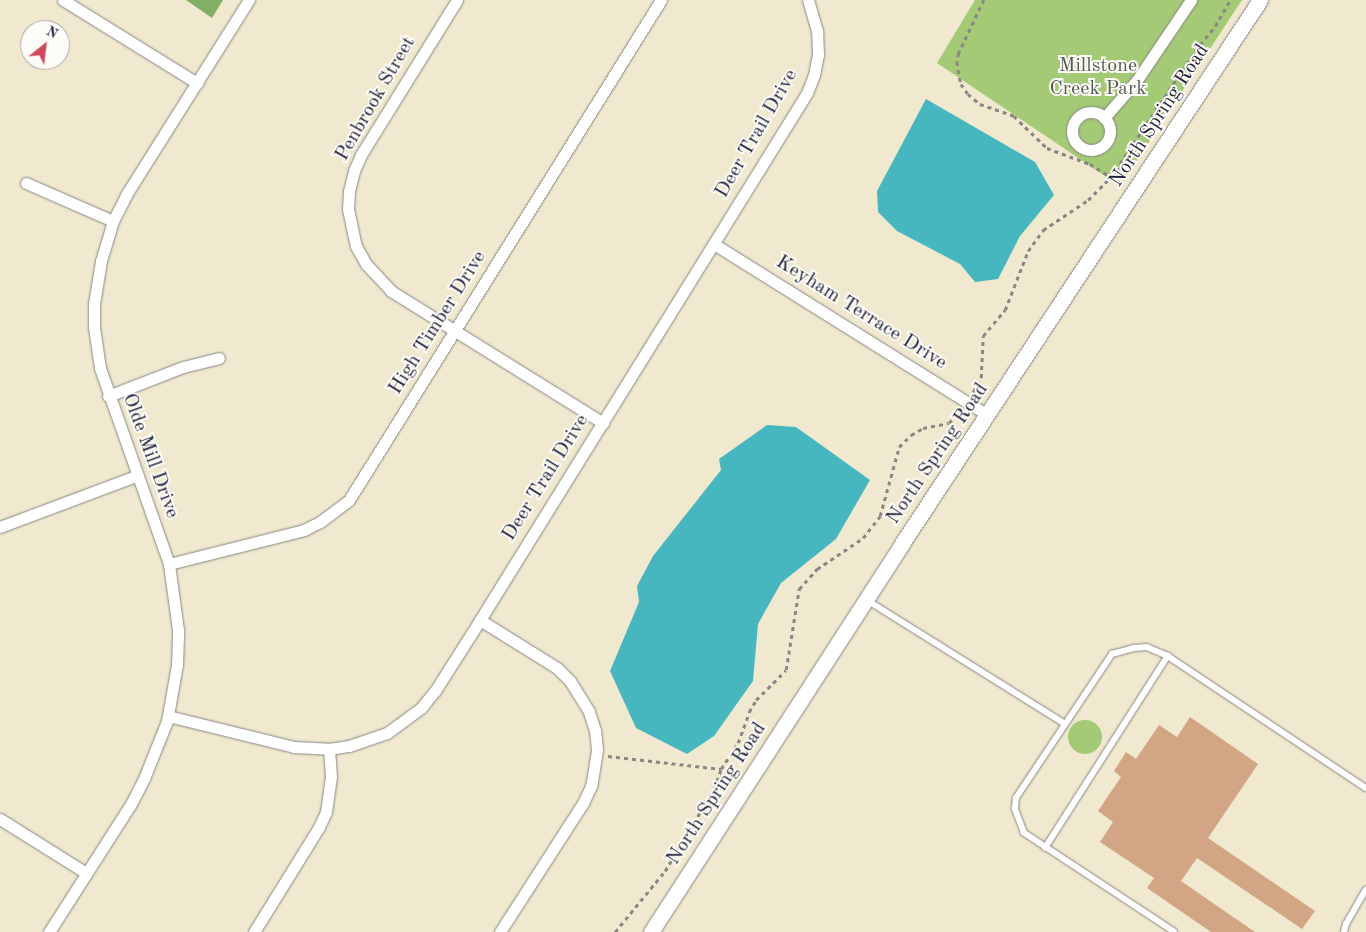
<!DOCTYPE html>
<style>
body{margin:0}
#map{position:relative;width:1366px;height:932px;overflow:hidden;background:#f0e9cf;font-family:"Old Standard TT",serif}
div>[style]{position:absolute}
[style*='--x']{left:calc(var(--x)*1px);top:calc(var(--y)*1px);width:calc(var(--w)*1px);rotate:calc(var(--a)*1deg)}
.green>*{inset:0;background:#a4ca75}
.round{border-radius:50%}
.forest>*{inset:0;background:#83ae66}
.water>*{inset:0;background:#46b6bf}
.building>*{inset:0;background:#d2a585}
.path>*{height:2.5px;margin-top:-1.25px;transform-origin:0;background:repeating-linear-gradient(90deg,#898685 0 4px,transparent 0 8px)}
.roads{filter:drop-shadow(0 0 1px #898685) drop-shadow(0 0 1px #898685)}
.service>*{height:5.5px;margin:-2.75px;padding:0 2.75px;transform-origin:2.75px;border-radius:2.75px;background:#fff}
.minor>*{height:11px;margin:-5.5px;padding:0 5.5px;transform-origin:5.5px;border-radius:5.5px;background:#fff}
.minor>.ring{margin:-5.5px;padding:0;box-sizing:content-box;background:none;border:11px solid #fff;border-radius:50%}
.secondary>*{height:15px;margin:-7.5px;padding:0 7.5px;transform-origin:7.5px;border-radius:7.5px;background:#fff}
span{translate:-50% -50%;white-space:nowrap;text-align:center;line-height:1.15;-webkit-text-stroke:4px #fdfcf7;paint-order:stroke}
.park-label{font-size:20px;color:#505d4f}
.street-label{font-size:20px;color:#22223b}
.north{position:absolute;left:20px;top:20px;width:50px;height:50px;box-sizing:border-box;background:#fdfcf7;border:1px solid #a5a5ac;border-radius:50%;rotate:29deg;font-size:14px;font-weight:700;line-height:20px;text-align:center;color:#22223b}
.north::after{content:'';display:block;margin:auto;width:18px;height:22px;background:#d1495b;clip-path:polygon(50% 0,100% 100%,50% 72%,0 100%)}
</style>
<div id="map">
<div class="green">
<i style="clip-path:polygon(975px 0,1242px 0,1120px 186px,937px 63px)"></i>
<i class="round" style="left:1068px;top:720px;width:34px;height:34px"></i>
</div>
<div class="forest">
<i style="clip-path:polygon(186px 0,223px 0,212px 18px)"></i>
</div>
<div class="water">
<i style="clip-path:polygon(926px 99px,1035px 162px,1054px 195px,1020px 236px,998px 279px,975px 282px,960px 264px,897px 231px,878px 212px,877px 191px)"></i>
<i style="clip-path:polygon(767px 425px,796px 427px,870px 480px,836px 539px,781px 583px,758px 624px,753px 681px,714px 736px,687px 754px,636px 728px,610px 671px,639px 602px,637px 586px,653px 556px,721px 470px,719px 459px)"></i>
</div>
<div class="building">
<i style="clip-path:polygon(1190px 717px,1258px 764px,1208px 838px,1315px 911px,1302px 929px,1197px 858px,1181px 881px,1255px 932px,1211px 932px,1147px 888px,1154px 878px,1100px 842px,1113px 822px,1098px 811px,1121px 777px,1114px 771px,1126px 752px,1136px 759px,1159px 725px,1177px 737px)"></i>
</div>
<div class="path">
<i style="--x:984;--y:0;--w:59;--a:115.3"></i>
<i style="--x:959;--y:53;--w:9;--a:103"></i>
<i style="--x:957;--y:62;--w:22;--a:80"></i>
<i style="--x:961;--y:84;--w:12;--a:55"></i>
<i style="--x:968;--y:94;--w:16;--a:40"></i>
<i style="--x:980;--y:104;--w:36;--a:19"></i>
<i style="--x:1014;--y:116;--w:46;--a:44.1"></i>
<i style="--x:1047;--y:148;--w:46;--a:20.4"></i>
<i style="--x:1090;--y:164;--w:25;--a:32"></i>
<i style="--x:973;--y:392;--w:16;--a:-60"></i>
<i style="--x:981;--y:378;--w:42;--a:-87.3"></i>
<i style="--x:983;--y:336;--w:34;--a:-50"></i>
<i style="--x:1005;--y:310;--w:63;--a:-68.7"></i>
<i style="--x:1028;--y:251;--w:26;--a:-54"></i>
<i style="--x:1043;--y:230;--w:54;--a:-33.7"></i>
<i style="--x:1088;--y:200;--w:33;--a:-45"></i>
<i style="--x:1111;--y:177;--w:151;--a:-56.3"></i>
<i style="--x:1195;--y:51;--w:32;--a:-51"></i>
<i style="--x:1215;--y:26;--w:30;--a:-60"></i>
<i style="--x:608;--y:756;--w:114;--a:6.6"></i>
<i style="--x:615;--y:932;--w:79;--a:-50.7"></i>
<i style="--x:665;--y:871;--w:23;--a:-59"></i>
<i style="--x:677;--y:851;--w:72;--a:-59.2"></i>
<i style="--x:714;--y:789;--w:21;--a:-71"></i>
<i style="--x:721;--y:769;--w:31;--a:-57"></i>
<i style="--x:738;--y:743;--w:33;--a:-70"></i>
<i style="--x:749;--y:712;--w:14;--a:-60"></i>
<i style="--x:756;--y:700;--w:42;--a:-45"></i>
<i style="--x:786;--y:670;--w:82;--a:-80.9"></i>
<i style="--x:799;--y:589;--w:27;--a:-48"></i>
<i style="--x:817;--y:569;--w:55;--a:-34"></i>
<i style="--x:863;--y:538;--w:28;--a:-52"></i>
<i style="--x:880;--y:516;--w:72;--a:-74.6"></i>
<i style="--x:899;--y:447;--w:17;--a:-45"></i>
<i style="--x:911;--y:435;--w:14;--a:-30"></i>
<i style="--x:923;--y:428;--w:26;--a:-11"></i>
<i style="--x:949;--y:423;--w:17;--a:-50"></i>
</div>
<div class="roads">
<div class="service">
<i style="--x:867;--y:600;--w:232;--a:32"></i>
<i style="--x:1045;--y:848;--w:228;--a:-57.4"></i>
<i style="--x:1174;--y:932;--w:180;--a:-146.6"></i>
<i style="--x:1024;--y:833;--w:26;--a:-111"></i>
<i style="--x:1015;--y:809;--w:11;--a:-85"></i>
<i style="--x:1016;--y:798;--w:173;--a:-56.3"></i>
<i style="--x:1112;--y:654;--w:23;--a:-15"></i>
<i style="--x:1134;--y:648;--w:13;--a:-4"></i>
<i style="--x:1147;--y:647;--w:23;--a:23"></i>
<i style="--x:1168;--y:656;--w:238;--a:33.7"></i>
<i style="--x:1344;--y:932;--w:8;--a:-76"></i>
<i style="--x:1346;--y:924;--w:39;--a:-60"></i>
</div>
<div class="minor">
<i style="--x:63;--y:0;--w:158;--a:31.8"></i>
<i style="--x:457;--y:0;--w:182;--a:121.8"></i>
<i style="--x:361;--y:155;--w:17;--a:114"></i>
<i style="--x:354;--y:171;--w:21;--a:104"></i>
<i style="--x:349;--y:191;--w:18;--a:93"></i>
<i style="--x:348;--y:209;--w:38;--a:78"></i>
<i style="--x:356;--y:246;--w:21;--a:61"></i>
<i style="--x:366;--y:264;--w:37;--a:47"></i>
<i style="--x:391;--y:291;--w:250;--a:31.9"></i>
<i class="ring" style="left:1072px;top:112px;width:27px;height:27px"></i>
<i style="--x:1104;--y:118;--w:50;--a:-49"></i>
<i style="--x:1137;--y:80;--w:97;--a:-56"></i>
<i style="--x:26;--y:183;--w:95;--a:23.6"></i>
<i style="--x:714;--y:244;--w:323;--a:32"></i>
<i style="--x:108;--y:396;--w:80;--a:-21.1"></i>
<i style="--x:183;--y:367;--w:37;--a:-14"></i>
<i style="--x:0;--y:527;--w:147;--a:-20.6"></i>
<i style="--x:169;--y:564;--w:139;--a:-14.1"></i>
<i style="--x:304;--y:530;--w:18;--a:-27"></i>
<i style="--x:320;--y:522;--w:36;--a:-37"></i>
<i style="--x:349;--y:500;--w:589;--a:-58.04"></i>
<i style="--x:480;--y:620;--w:91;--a:31.9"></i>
<i style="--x:557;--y:668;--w:18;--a:45"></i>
<i style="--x:570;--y:681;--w:36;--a:58"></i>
<i style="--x:589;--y:712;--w:19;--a:72"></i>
<i style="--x:595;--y:730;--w:20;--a:84"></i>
<i style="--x:597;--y:750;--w:36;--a:99"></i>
<i style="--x:591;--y:786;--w:19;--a:115"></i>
<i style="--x:583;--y:803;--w:153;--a:122.8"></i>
<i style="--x:168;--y:716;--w:130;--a:13.8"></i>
<i style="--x:294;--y:747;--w:35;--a:3"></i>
<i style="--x:329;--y:749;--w:20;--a:-9"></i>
<i style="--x:349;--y:746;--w:40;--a:-18.9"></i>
<i style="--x:387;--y:733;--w:42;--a:-36.3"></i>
<i style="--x:421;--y:708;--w:22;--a:-51"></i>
<i style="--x:435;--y:691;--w:84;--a:-57.6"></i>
<i style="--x:480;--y:620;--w:620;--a:-58.18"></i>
<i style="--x:807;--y:93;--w:19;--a:-69"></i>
<i style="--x:814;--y:75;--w:20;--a:-79"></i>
<i style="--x:818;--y:55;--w:24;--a:-92"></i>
<i style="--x:817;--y:31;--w:32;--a:-106"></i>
<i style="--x:0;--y:819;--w:102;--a:32.1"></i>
<i style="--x:49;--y:932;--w:152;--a:-57.4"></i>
<i style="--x:131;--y:804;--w:31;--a:-63"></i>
<i style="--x:145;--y:776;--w:59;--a:-68.2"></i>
<i style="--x:167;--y:721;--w:57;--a:-79.9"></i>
<i style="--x:177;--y:665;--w:35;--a:-88"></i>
<i style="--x:178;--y:630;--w:67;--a:-97.8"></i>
<i style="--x:169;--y:564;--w:208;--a:-109.4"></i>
<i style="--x:100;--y:368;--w:41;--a:-98.3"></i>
<i style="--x:94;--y:327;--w:23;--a:-90"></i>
<i style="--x:94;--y:304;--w:44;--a:-80.8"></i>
<i style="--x:101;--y:261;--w:42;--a:-73.3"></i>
<i style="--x:113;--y:221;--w:29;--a:-63"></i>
<i style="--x:126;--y:195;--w:231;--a:-57.8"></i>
<i style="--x:254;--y:932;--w:123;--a:-58.2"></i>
<i style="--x:319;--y:827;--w:17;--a:-65"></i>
<i style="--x:326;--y:812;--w:35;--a:-82"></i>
<i style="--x:331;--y:777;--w:28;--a:-94"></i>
</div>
<div class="secondary">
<i style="--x:651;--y:932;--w:464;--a:-57.1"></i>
<i style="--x:903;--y:542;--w:649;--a:-56.63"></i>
</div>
</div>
<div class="park-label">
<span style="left:1098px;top:78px">Millstone<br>Creek Park</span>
</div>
<div class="street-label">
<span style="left:376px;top:99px;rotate:-60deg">Penbrook Street</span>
<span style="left:1160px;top:116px;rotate:-57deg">North Spring Road</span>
<span style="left:757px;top:134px;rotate:-60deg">Deer Trail Drive</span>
<span style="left:861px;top:313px;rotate:32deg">Keyham Terrace Drive</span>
<span style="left:438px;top:323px;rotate:-58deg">High Timber Drive</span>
<span style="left:938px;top:454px;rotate:-56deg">North Spring Road</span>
<span style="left:150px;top:456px;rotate:70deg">Olde Mill Drive</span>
<span style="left:546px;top:478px;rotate:-58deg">Deer Trail Drive</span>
<span style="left:717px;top:794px;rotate:-57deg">North Spring Road</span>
</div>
<div class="north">N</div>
</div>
